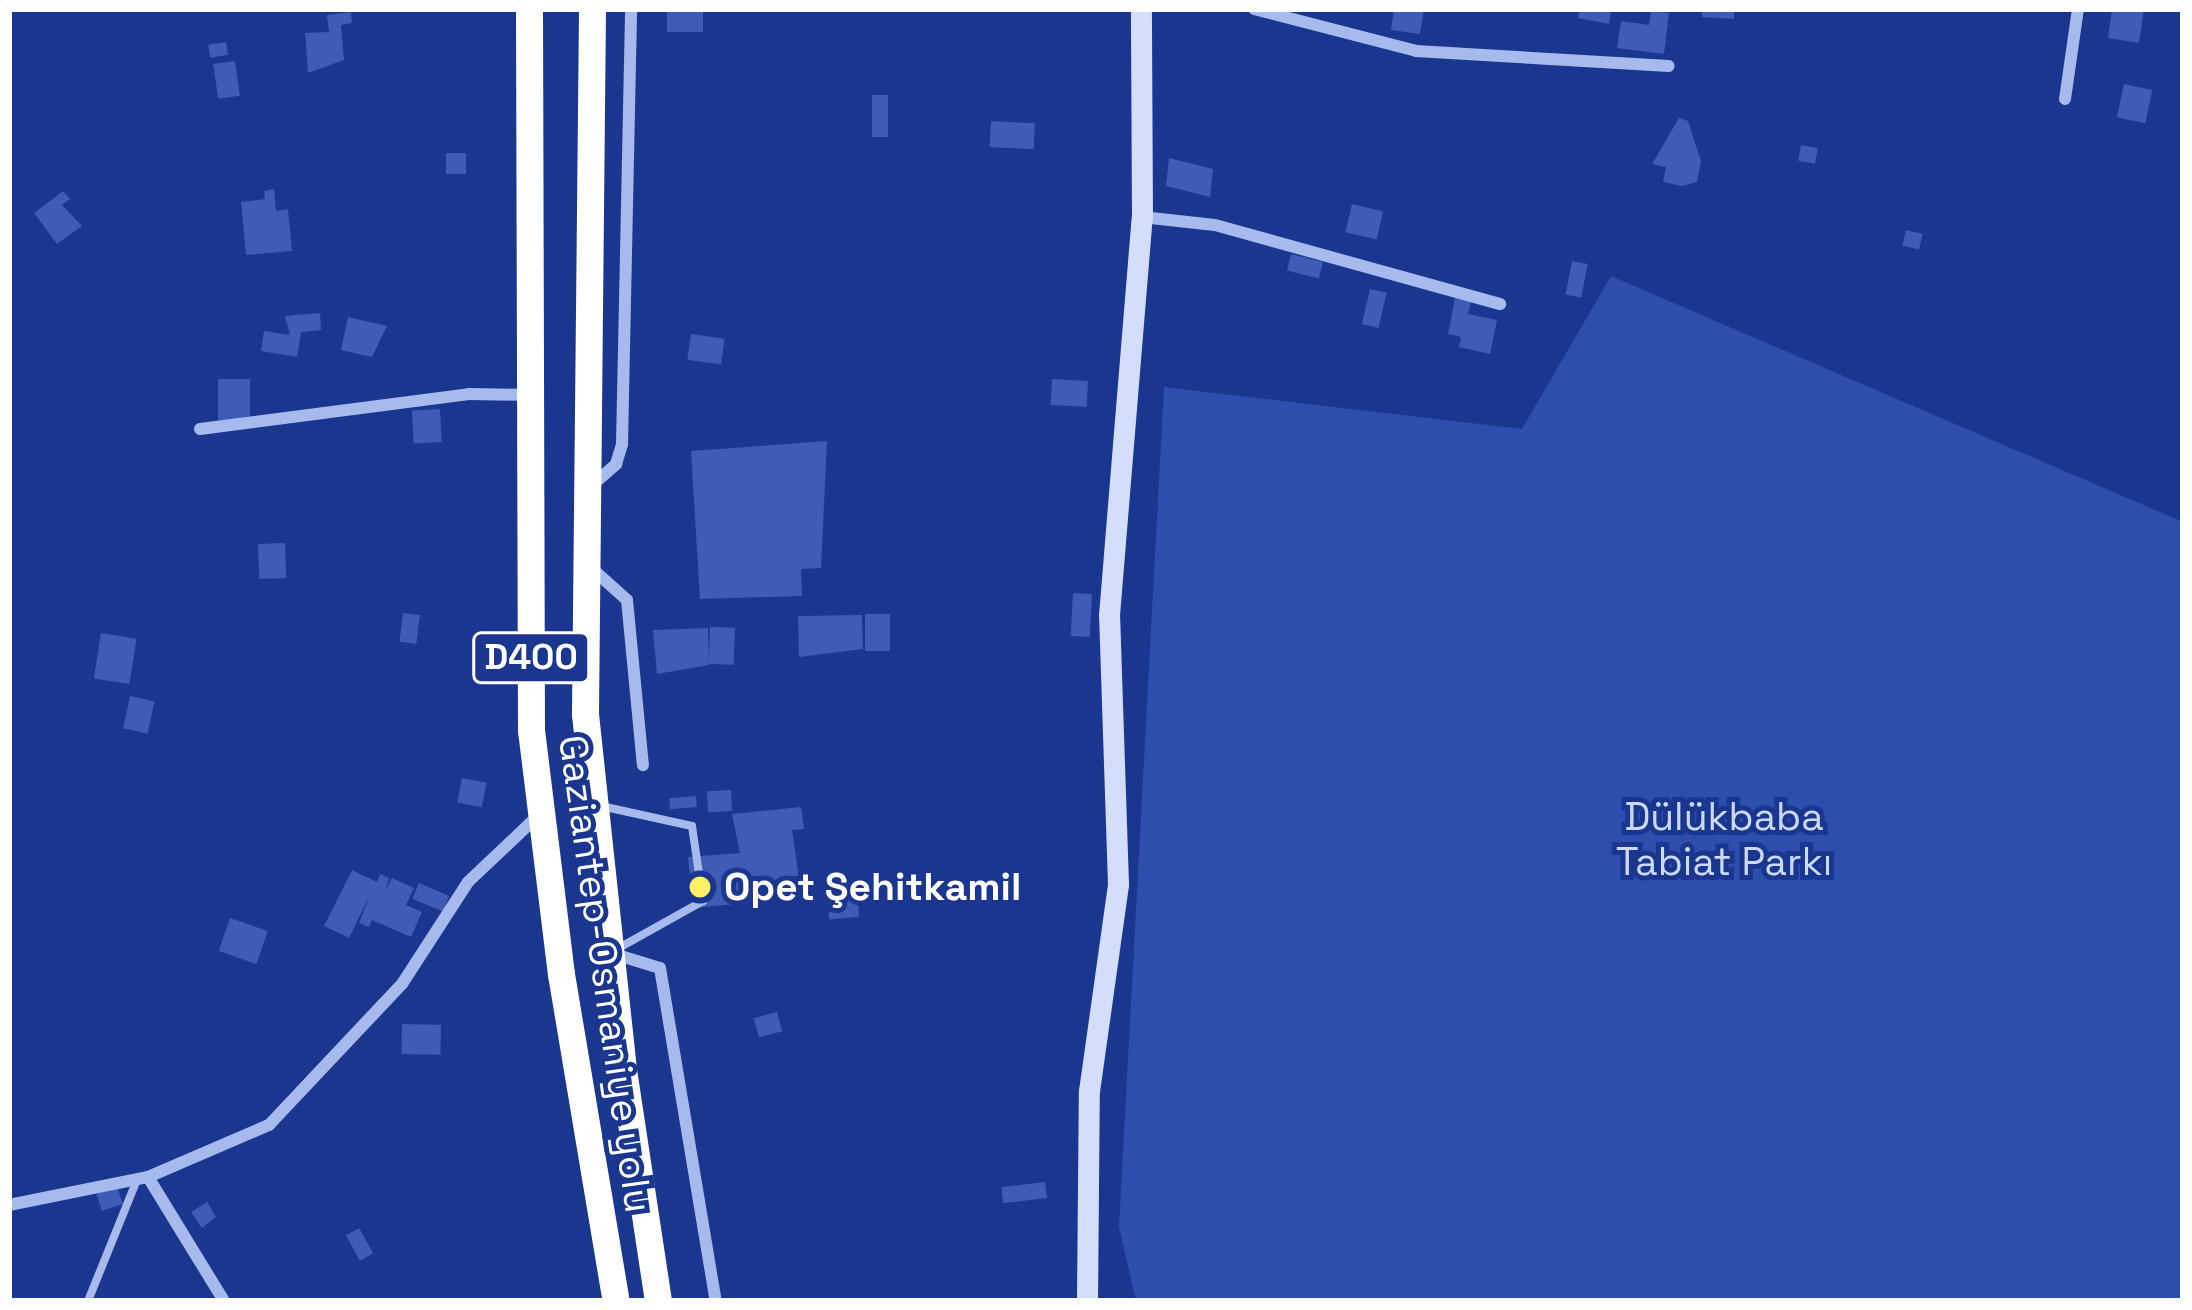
<!DOCTYPE html>
<meta charset="utf-8">
<style>
body{margin:0}
#map{position:relative;width:2192px;height:1310px;overflow:hidden;background:#1b368e;font-family:"Space Grotesk",sans-serif}
div>[style]{position:absolute}
[style*='--x']{left:calc(var(--x)*1px);top:calc(var(--y)*1px);width:calc(var(--w)*1px);rotate:calc(var(--a)*1deg)}
.green>*{inset:0;background:#2d4eac}
.building>*{inset:0;background:#3e5cb4;transform-origin:0 0}
.lane>*{height:8px;margin:-4px;padding:0 4px;transform-origin:4px;border-radius:4px;background:#a7baee}
.street>*{height:12px;margin:-6px;padding:0 6px;transform-origin:6px;border-radius:6px;background:#a7baee}
.secondary>*{height:21px;margin:-10.5px;padding:0 10.5px;transform-origin:10.5px;border-radius:10.5px;background:#d4ddfa}
.highway>*{height:27px;margin:-13.5px;padding:0 13.5px;transform-origin:13.5px;border-radius:13.5px;background:#fff}
.dots>*{width:33px;height:33px;translate:-50% -50%;box-sizing:border-box;border:6px solid #1b368e;border-radius:50%}
span{translate:-50% -50%;white-space:nowrap;text-align:center;line-height:1.15;-webkit-text-stroke:10px #1b368e;paint-order:stroke}
.shield-label span{padding:3px 9px;background:#1b368e;border:3px solid;border-radius:9px;-webkit-text-stroke-width:0}
.shield-label{font-size:36px;color:#fff;font-weight:700}
.park-label{font-size:39px;color:#cdd9fa}
.poi-label{font-size:39px;color:#fff;font-weight:700}
.left{translate:0 -50%;text-align:left}
.street-label{font-size:39px;color:#fff}
.frame{position:absolute;inset:0;border:12px solid #fff;pointer-events:none}
</style>
<div id="map">
<div class="green">
<i style="clip-path:polygon(1611px 276px,2183px 522px,2183px 1301px,1136px 1301px,1119px 1227px,1164px 387px,1522px 429px)"></i>
</div>
<div class="building">
<i style="left:667px;top:9px;width:36px;height:23px"></i>
<i style="clip-path:polygon(1394px 9px,1424px 9px,1420px 34px,1391px 30px)"></i>
<i style="clip-path:polygon(1580px 9px,1611px 9px,1609px 24px,1578px 18px)"></i>
<i style="clip-path:polygon(1702px 9px,1734px 9px,1734px 19px,1702px 17px)"></i>
<i style="clip-path:polygon(2112px 9px,2144px 9px,2139px 43px,2108px 38px)"></i>
<i style="clip-path:polygon(1651px 11px,1669px 13px,1664px 54px,1617px 48px,1621px 21px,1649px 25px)"></i>
<i style="clip-path:polygon(351px 12px,352px 23px,341px 25px,344px 60px,308px 73px,305px 33px,329px 32px,327px 15px)"></i>
<i style="left:226px;top:42px;width:13px;height:18px;rotate:81deg"></i>
<i style="left:235px;top:61px;width:35px;height:22px;rotate:82deg"></i>
<i style="left:2124px;top:84px;width:29px;height:34px;rotate:12deg"></i>
<i style="left:872px;top:95px;width:16px;height:42px"></i>
<i style="clip-path:polygon(1679px 118px,1688px 121px,1701px 161px,1697px 182px,1682px 186px,1663px 182px,1666px 167px,1652px 164px)"></i>
<i style="left:991px;top:121px;width:44px;height:26px;rotate:3deg"></i>
<i style="left:1801px;top:145px;width:17px;height:16px;rotate:10deg"></i>
<i style="left:446px;top:153px;width:20px;height:21px"></i>
<i style="clip-path:polygon(1169px 158px,1213px 169px,1210px 197px,1166px 186px)"></i>
<i style="clip-path:polygon(274px 189px,276px 211px,288px 209px,292px 251px,246px 255px,241px 202px,265px 199px,264px 191px)"></i>
<i style="clip-path:polygon(63px 191px,70px 199px,62px 205px,82px 226px,57px 244px,34px 213px)"></i>
<i style="left:1352px;top:204px;width:32px;height:29px;rotate:13deg"></i>
<i style="left:1906px;top:230px;width:17px;height:16px;rotate:13deg"></i>
<i style="left:1291px;top:254px;width:33px;height:17px;rotate:14deg"></i>
<i style="left:1572px;top:261px;width:16px;height:34px;rotate:11deg"></i>
<i style="left:1370px;top:289px;width:17px;height:36px;rotate:13deg"></i>
<i style="clip-path:polygon(1455px 298px,1471px 301px,1468px 314px,1497px 320px,1490px 354px,1459px 347px,1461px 337px,1448px 334px)"></i>
<i style="clip-path:polygon(320px 313px,321px 330px,301px 332px,297px 357px,261px 351px,264px 331px,290px 335px,285px 316px)"></i>
<i style="clip-path:polygon(348px 317px,387px 326px,372px 357px,341px 350px)"></i>
<i style="left:691px;top:334px;width:34px;height:26px;rotate:8deg"></i>
<i style="left:218px;top:379px;width:32px;height:41px"></i>
<i style="left:1052px;top:379px;width:36px;height:26px;rotate:3deg"></i>
<i style="left:440px;top:409px;width:33px;height:28px;rotate:87deg"></i>
<i style="clip-path:polygon(827px 441px,821px 568px,801px 569px,802px 596px,700px 599px,691px 451px)"></i>
<i style="left:285px;top:543px;width:35px;height:27px;rotate:88deg"></i>
<i style="left:1073px;top:593px;width:19px;height:43px;rotate:3deg"></i>
<i style="left:403px;top:613px;width:17px;height:29px;rotate:7deg"></i>
<i style="left:865px;top:614px;width:25px;height:37px"></i>
<i style="clip-path:polygon(862px 615px,863px 649px,799px 657px,798px 616px)"></i>
<i style="left:710px;top:627px;width:25px;height:37px;rotate:2deg"></i>
<i style="clip-path:polygon(708px 628px,709px 665px,657px 674px,653px 630px)"></i>
<i style="left:101px;top:633px;width:36px;height:46px;rotate:9deg"></i>
<i style="left:130px;top:696px;width:25px;height:33px;rotate:12deg"></i>
<i style="left:462px;top:778px;width:25px;height:25px;rotate:11deg"></i>
<i style="left:731px;top:790px;width:21px;height:24px;rotate:87deg"></i>
<i style="left:696px;top:796px;width:11px;height:27px;rotate:85deg"></i>
<i style="clip-path:polygon(801px 807px,804px 829px,792px 830px,802px 898px,693px 908px,688px 857px,740px 853px,732px 814px)"></i>
<i style="clip-path:polygon(352px 870px,377px 882px,380px 874px,389px 878px,386px 890px,392px 878px,414px 888px,406px 905px,422px 912px,411px 937px,372px 920px,369px 927px,359px 923px,370px 895px,349px 938px,324px 926px)"></i>
<i style="left:856px;top:881px;width:36px;height:30px;rotate:85deg"></i>
<i style="left:419px;top:883px;width:33px;height:17px;rotate:23deg"></i>
<i style="left:230px;top:918px;width:40px;height:35px;rotate:19deg"></i>
<i style="left:777px;top:1012px;width:20px;height:24px;rotate:75deg"></i>
<i style="left:402px;top:1024px;width:39px;height:30px;rotate:1deg"></i>
<i style="left:1045px;top:1182px;width:16px;height:44px;rotate:83deg"></i>
<i style="left:117px;top:1186px;width:19px;height:22px;rotate:72deg"></i>
<i style="clip-path:polygon(207px 1202px,216px 1217px,202px 1228px,191px 1212px)"></i>
<i style="left:359px;top:1228px;width:29px;height:15px;rotate:61deg"></i>
</div>
<div class="lane">
<i style="--x:601;--y:806;--w:93;--a:12.4"></i>
<i style="--x:692;--y:826;--w:76;--a:81.7"></i>
<i style="--x:703;--y:901;--w:98;--a:150.8"></i>
<i style="--x:88;--y:1301;--w:131;--a:-68"></i>
</div>
<div class="street">
<i style="--x:1254;--y:9;--w:167;--a:14.5"></i>
<i style="--x:1416;--y:51;--w:253;--a:3.4"></i>
<i style="--x:2065;--y:99;--w:91;--a:-81.8"></i>
<i style="--x:1142;--y:217;--w:73;--a:6.3"></i>
<i style="--x:1215;--y:225;--w:296;--a:15.5"></i>
<i style="--x:200;--y:429;--w:271;--a:-7.4"></i>
<i style="--x:469;--y:394;--w:61;--a:0.9"></i>
<i style="--x:590;--y:487;--w:35;--a:-41"></i>
<i style="--x:616;--y:464;--w:21;--a:-73"></i>
<i style="--x:622;--y:444;--w:435;--a:-88.8"></i>
<i style="--x:588;--y:565;--w:52;--a:41.9"></i>
<i style="--x:627;--y:600;--w:166;--a:84.5"></i>
<i style="--x:611;--y:953;--w:51;--a:17"></i>
<i style="--x:660;--y:968;--w:338;--a:80.5"></i>
<i style="--x:148;--y:1177;--w:145;--a:58.5"></i>
<i style="--x:9;--y:1205;--w:142;--a:-11.4"></i>
<i style="--x:148;--y:1177;--w:132;--a:-23.3"></i>
<i style="--x:269;--y:1125;--w:194;--a:-46.7"></i>
<i style="--x:402;--y:984;--w:121;--a:-57.1"></i>
<i style="--x:468;--y:882;--w:99;--a:-43.4"></i>
</div>
<div class="secondary">
<i style="--x:1087;--y:1301;--w:210;--a:-89.5"></i>
<i style="--x:1089;--y:1091;--w:209;--a:-82"></i>
<i style="--x:1118;--y:884;--w:269;--a:-91.9"></i>
<i style="--x:1109;--y:615;--w:399;--a:-85.3"></i>
<i style="--x:1142;--y:217;--w:208;--a:-90.3"></i>
</div>
<div class="highway">
<i style="--x:529;--y:9;--w:721;--a:89.84"></i>
<i style="--x:531;--y:730;--w:246;--a:83"></i>
<i style="--x:561;--y:974;--w:332;--a:80.5"></i>
<i style="--x:592;--y:9;--w:705;--a:90.57"></i>
<i style="--x:585;--y:714;--w:351;--a:83.9"></i>
<i style="--x:622;--y:1063;--w:241;--a:81.4"></i>
</div>
<div class="dots">
<i style="left:700px;top:887px;background:#fff064"></i>
</div>
<div class="shield-label">
<span style="left:531px;top:658px">D400</span>
</div>
<div class="park-label">
<span style="left:1724px;top:840px">Dülükbaba<br>Tabiat Parkı</span>
</div>
<div class="poi-label">
<span class="left" style="left:724px;top:887px">Opet Şehitkamil</span>
</div>
<div class="street-label">
<span style="left:605px;top:974px;rotate:82deg">Gaziantep-Osmaniye yolu</span>
</div>
<div class="frame"></div>
</div>
